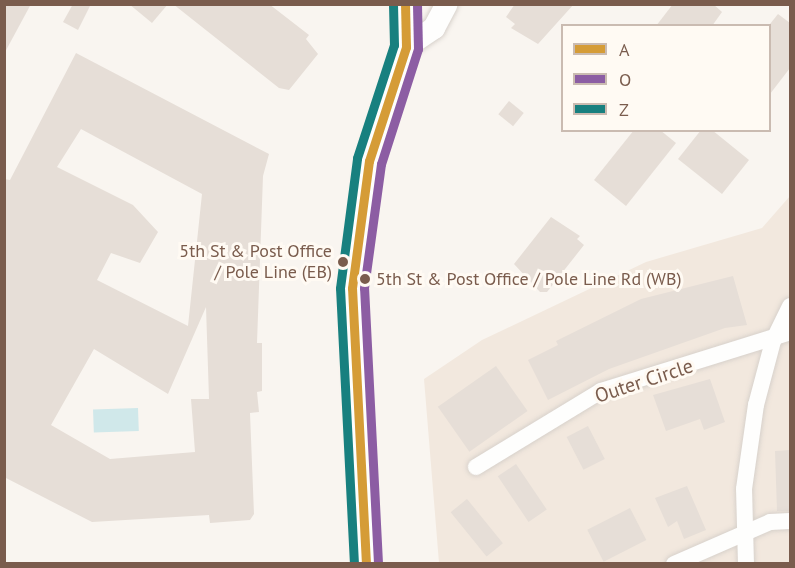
<!DOCTYPE html>
<style>
body{margin:0}
#map{position:relative;width:795px;height:568px;overflow:hidden;background:#f9f5f0;font-family:"PT Sans",sans-serif}
div>[style]{position:absolute}
[style*='--x']{left:calc(var(--x)*1px);top:calc(var(--y)*1px);width:calc(var(--w)*1px);rotate:calc(var(--a)*1deg)}
.residential>*{inset:0;background:#f2e8de}
.water>*{inset:0;background:#d0e8ea;transform-origin:0 0}
.building>*{inset:0;background:#e6ded7;transform-origin:0 0}
.roads{filter:drop-shadow(0 0 2px #d7d1cb) drop-shadow(0 0 2px #d7d1cb)}
.street>*{height:16px;margin:-8px;padding:0 8px;transform-origin:8px;border-radius:8px;background:#fefefd}
.secondary>*{height:22px;margin:-11px;padding:0 11px;transform-origin:11px;border-radius:11px;background:#fefefd}
.bus-1>*{height:9px;margin:-4.5px;padding:0 4.5px;transform-origin:4.5px;border-radius:4.5px;background:#d59c37}
.bus-2>*{height:9px;margin:-4.5px;padding:0 4.5px;transform-origin:4.5px;border-radius:4.5px;background:#8c5da3}
.bus-3>*{height:9px;margin:-4.5px;padding:0 4.5px;transform-origin:4.5px;border-radius:4.5px;background:#18807f}
.dots>*{width:16px;height:16px;translate:-50% -50%;box-sizing:border-box;border:3px solid #fffaf3;border-radius:50%}
span{translate:-50% -50%;white-space:nowrap;text-align:center;line-height:1.15;-webkit-text-stroke:6px #fffaf3;paint-order:stroke}
.bus-label{font-size:18px;color:#7a5c4d}
.right{translate:-100% -50%;text-align:right}
.left{translate:0 -50%;text-align:left}
.street-label{font-size:20px;color:#7a5c4d}
.frame{position:absolute;inset:0;border:6px solid #7a5c4d;pointer-events:none}
.legend{position:absolute;left:561px;top:24px;width:210px;height:108px;box-sizing:border-box;background:#fffaf3;border:2px solid #cabbb1;margin:0;padding:8px 10px;list-style:none;font-size:18px;color:#7a5c4d}
.legend li{display:flex;align-items:center;gap:12px;height:30px}
.legend b{width:30px;border:2px solid #cabbb1}
</style>
<div id="map">
<div class="residential">
<i style="clip-path:polygon(790px 196px,790px 563px,439px 563px,424px 379px,482px 340px,646px 262px,762px 228px)"></i>
</div>
<div class="water">
<i style="left:138px;top:408px;width:23px;height:45px;rotate:88deg"></i>
</div>
<div class="building">
<i style="clip-path:polygon(4px 4px,31px 4px,4px 54px)"></i>
<i style="clip-path:polygon(73px 4px,91px 4px,78px 30px,63px 22px)"></i>
<i style="clip-path:polygon(129px 4px,168px 4px,152px 23px)"></i>
<i style="clip-path:polygon(173px 4px,269px 4px,309px 35px,306px 39px,318px 54px,289px 90px,279px 88px)"></i>
<i style="clip-path:polygon(515px 4px,574px 4px,538px 44px,511px 28px,515px 24px,506px 17px)"></i>
<i style="clip-path:polygon(673px 4px,713px 4px,722px 12px,712px 26px,656px 26px)"></i>
<i style="clip-path:polygon(778px 14px,790px 23px,790px 68px,770px 94px,770px 24px)"></i>
<i style="clip-path:polygon(evenodd,76px 53px,269px 154px,263px 176px,257px 343px,262px 343px,262px 391px,257px 392px,259px 412px,250px 413px,254px 514px,250px 520px,210px 523px,209px 515px,92px 522px,4px 477px,4px 179px,10px 180px,76px 53px,81px 129px,202px 194px,188px 326px,97px 280px,111px 253px,140px 263px,158px 232px,133px 205px,57px 167px,81px 129px,76px 53px,206px 307px,209px 399px,191px 399px,195px 452px,110px 459px,51px 425px,94px 349px,168px 394px,206px 307px)"></i>
<i style="left:509px;top:101px;width:19px;height:17px;rotate:39deg"></i>
<i style="clip-path:polygon(634px 130px,660px 130px,676px 143px,626px 206px,594px 180px)"></i>
<i style="clip-path:polygon(701px 130px,712px 130px,749px 160px,722px 194px,678px 159px)"></i>
<i style="clip-path:polygon(551px 217px,580px 236px,577px 239px,584px 245px,547px 292px,540px 292px,514px 264px)"></i>
<i style="clip-path:polygon(733px 276px,747px 325px,725px 328px,609px 369px,548px 400px,528px 360px,558px 345px,556px 341px,641px 299px)"></i>
<i style="left:496px;top:366px;width:55px;height:71px;rotate:55deg"></i>
<i style="clip-path:polygon(710px 379px,725px 422px,704px 430px,700px 419px,666px 431px,653px 395px)"></i>
<i style="left:588px;top:426px;width:37px;height:24px;rotate:63deg"></i>
<i style="clip-path:polygon(790px 450px,790px 511px,777px 511px,775px 451px)"></i>
<i style="left:516px;top:464px;width:55px;height:22px;rotate:56deg"></i>
<i style="clip-path:polygon(687px 486px,706px 530px,684px 539px,677px 521px,668px 527px,655px 498px)"></i>
<i style="left:467px;top:499px;width:57px;height:21px;rotate:51deg"></i>
<i style="left:630px;top:508px;width:36px;height:48px;rotate:63deg"></i>
</div>
<div class="roads">
<div class="street">
<i style="--x:476;--y:467;--w:146;--a:-31.3"></i>
<i style="--x:601;--y:391;--w:198;--a:-17.3"></i>
<i style="--x:674;--y:564;--w:105;--a:-23.6"></i>
<i style="--x:770;--y:522;--w:20;--a:-3"></i>
<i style="--x:746;--y:564;--w:75;--a:-91.5"></i>
<i style="--x:744;--y:489;--w:85;--a:-81.9"></i>
<i style="--x:756;--y:405;--w:66;--a:-75.1"></i>
<i style="--x:773;--y:341;--w:39;--a:-64"></i>
</div>
<div class="secondary">
<i style="--x:406;--y:47;--w:34;--a:-34"></i>
<i style="--x:434;--y:28;--w:27;--a:-62"></i>
<i style="--x:366;--y:564;--w:276;--a:-92.9"></i>
<i style="--x:352;--y:288;--w:128;--a:-82.4"></i>
<i style="--x:369;--y:161;--w:120;--a:-72"></i>
<i style="--x:406;--y:47;--w:43;--a:-91.3"></i>
</div>
</div>
<div class="bus-1">
<i style="--x:366;--y:564;--w:276;--a:-92.9"></i>
<i style="--x:352;--y:288;--w:128;--a:-82.4"></i>
<i style="--x:369;--y:161;--w:120;--a:-72"></i>
<i style="--x:406;--y:47;--w:43;--a:-91.3"></i>
</div>
<div class="bus-2">
<i style="--x:378;--y:563;--w:275;--a:-92.9"></i>
<i style="--x:364;--y:288;--w:125;--a:-82.2"></i>
<i style="--x:381;--y:164;--w:121;--a:-72.2"></i>
<i style="--x:418;--y:49;--w:45;--a:-91.3"></i>
</div>
<div class="bus-3">
<i style="--x:354;--y:564;--w:276;--a:-92.9"></i>
<i style="--x:340;--y:288;--w:131;--a:-82.5"></i>
<i style="--x:357;--y:158;--w:119;--a:-71.9"></i>
<i style="--x:394;--y:45;--w:41;--a:-91.4"></i>
</div>
<div class="dots">
<i style="left:343px;top:262px;background:#7a5c4d"></i>
<i style="left:365px;top:279px;background:#7a5c4d"></i>
</div>
<div class="bus-label">
<span class="right" style="left:332px;top:262px">5th St &amp; Post Office<br>/ Pole Line (EB)</span>
<span class="left" style="left:376px;top:279px">5th St &amp; Post Office / Pole Line Rd (WB)</span>
</div>
<div class="street-label">
<span style="left:644px;top:381px;rotate:-18deg">Outer Circle</span>
</div>
<div class="frame"></div>
<ul class="legend">
<li><b style="height:8px;background:#d59c37"></b>A</li>
<li><b style="height:8px;background:#8c5da3"></b>O</li>
<li><b style="height:8px;background:#18807f"></b>Z</li>
</ul>
</div>
